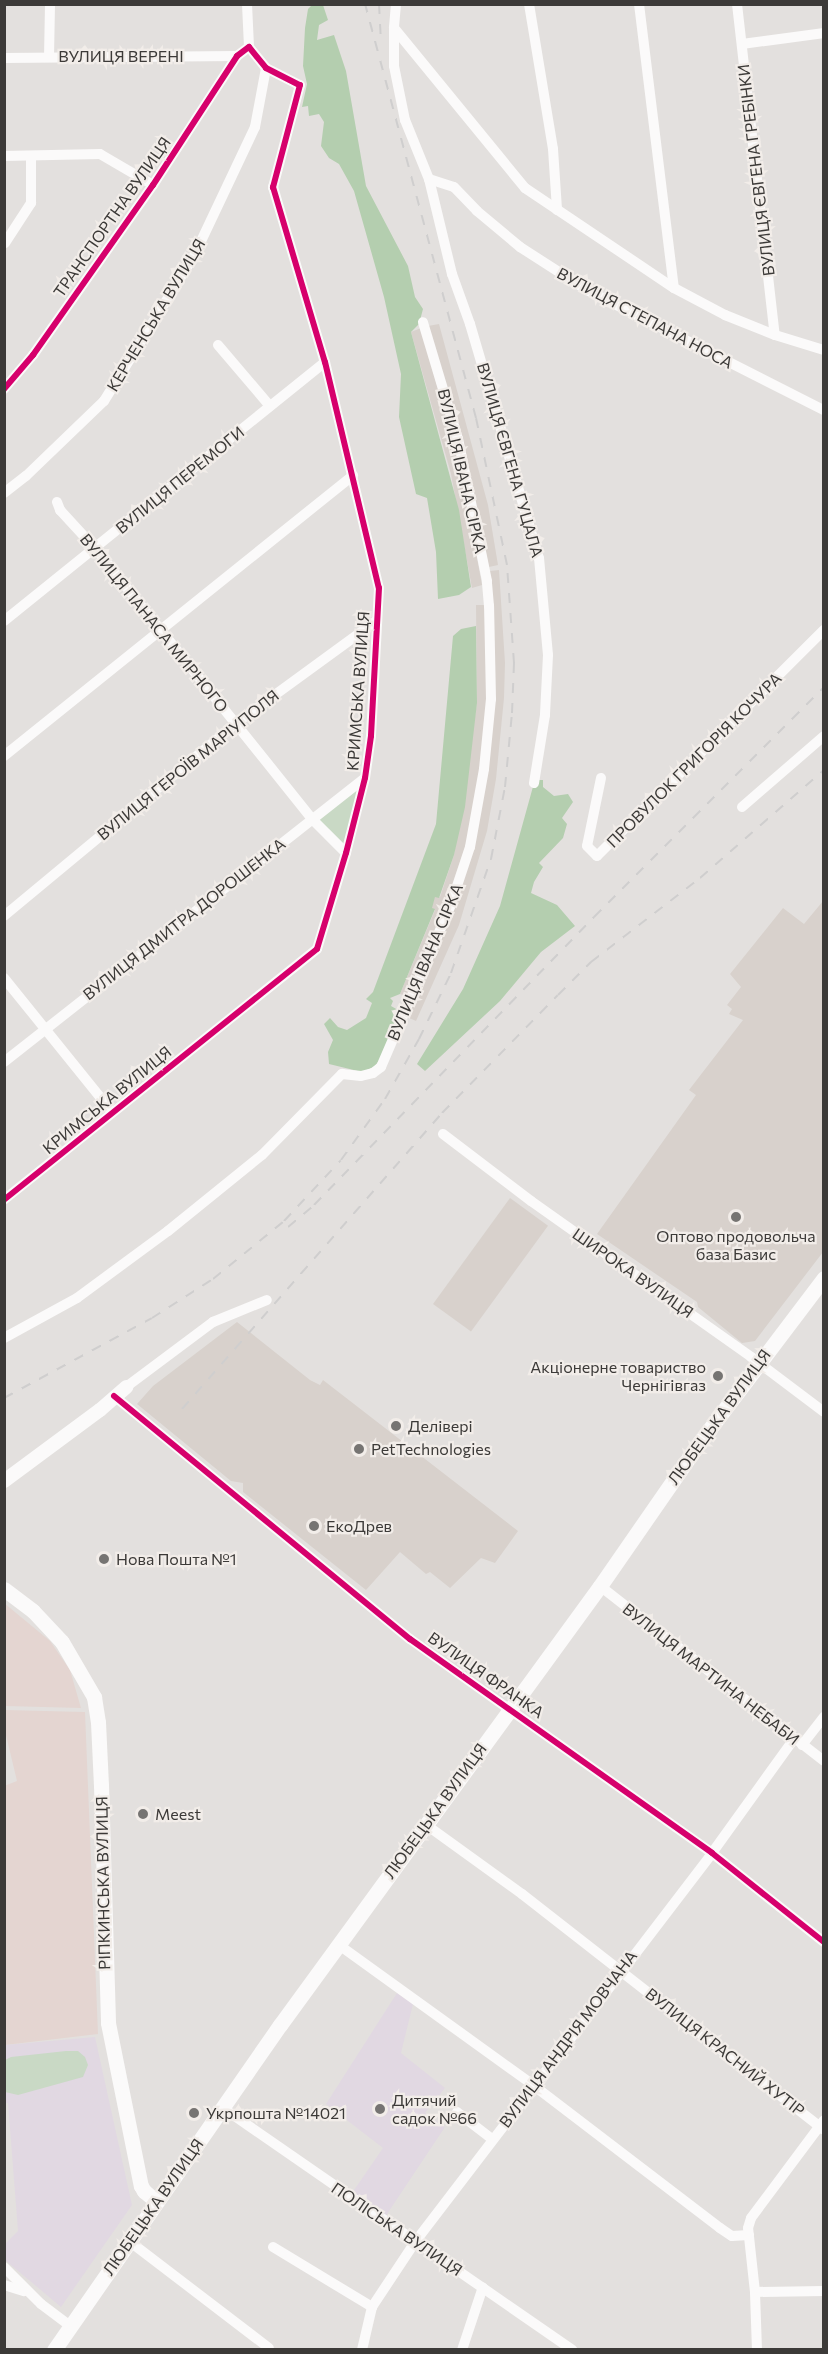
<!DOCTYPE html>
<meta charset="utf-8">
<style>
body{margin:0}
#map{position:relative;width:828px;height:2354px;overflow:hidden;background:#e3e0de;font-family:Commissioner,sans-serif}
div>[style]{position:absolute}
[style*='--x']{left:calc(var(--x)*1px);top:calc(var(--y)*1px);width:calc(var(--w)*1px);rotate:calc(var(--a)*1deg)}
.commercial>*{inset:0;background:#e4d5d1}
.built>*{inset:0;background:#d8d1cc;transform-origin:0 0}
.education>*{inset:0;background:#e1d8e2}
.green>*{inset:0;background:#c9d9c5}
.forest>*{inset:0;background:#b4ceaf}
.minor>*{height:10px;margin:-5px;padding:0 5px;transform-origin:5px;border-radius:5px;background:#fbfafa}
.tertiary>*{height:14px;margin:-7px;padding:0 7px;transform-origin:7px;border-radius:7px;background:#fbfafa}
.secondary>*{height:15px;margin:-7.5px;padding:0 7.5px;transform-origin:7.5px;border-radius:7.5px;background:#fbfafa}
.rail>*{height:2px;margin-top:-1px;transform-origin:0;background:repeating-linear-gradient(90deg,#cfcece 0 10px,transparent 0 20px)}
.cycleway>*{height:6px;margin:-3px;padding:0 3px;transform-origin:3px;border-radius:3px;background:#d6006c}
.dots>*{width:16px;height:16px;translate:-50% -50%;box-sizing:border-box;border:3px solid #f2ede9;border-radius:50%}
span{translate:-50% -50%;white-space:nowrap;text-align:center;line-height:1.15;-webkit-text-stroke:4.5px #f2ede9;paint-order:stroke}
.street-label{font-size:16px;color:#3c3a38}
.poi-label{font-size:16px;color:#3c3a38}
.right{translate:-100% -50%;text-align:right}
.left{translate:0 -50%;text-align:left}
.frame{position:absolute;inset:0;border:6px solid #3c3a38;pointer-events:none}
</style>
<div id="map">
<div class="commercial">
<i style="clip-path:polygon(4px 1603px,50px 1641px,70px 1670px,81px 1708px,5px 1706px)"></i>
<i style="clip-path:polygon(5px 1710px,85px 1712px,98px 2034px,5px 2045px,4px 1786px,17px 1781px,5px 1731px)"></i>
</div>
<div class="built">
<i style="clip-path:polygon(439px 324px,488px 505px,498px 565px,489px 567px,466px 459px,428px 326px)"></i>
<i style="clip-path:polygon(421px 328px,461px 471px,482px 585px,472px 588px,451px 474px,411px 332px)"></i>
<i style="clip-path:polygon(499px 570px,505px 663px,504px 698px,496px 779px,487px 831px,459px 925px,416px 1021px,407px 1017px,421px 990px,449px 921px,486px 775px,490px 571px)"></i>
<i style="clip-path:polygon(476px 605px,486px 605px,487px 701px,482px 754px,467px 846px,449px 902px,408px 997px,400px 994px,435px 910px,431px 908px,435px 896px,440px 897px,454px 855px,477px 703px)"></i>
<i style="clip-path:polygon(823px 901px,823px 1252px,755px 1341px,742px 1343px,698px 1307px,697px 1302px,597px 1234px,696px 1095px,689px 1090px,743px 1020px,729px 1014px,732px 1009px,727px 1005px,741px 987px,730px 974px,783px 908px,804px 924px)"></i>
<i style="left:510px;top:1198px;width:47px;height:131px;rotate:36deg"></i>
<i style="clip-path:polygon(237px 1322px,310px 1380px,320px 1385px,323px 1380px,518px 1531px,495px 1563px,481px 1558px,450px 1588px,430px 1572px,426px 1574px,400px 1552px,366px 1590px,243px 1492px,243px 1483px,231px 1481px,137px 1404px,153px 1386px)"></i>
</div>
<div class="education">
<i style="clip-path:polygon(397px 1993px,413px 2004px,401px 2053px,445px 2088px,425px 2113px,445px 2127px,385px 2217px,352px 2193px,383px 2148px,326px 2104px)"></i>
<i style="clip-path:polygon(95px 2037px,132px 2205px,61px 2307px,5px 2260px,4px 2245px,18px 2231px,8px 2103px,5px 2103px,5px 2045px)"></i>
</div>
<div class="green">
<i style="clip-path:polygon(356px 789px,358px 796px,345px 846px,312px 824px)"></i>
<i style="clip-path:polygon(66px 2051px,78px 2051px,85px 2057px,88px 2065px,83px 2077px,18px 2095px,5px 2092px,5px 2060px,11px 2057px)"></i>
</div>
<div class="forest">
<i style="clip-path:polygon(312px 5px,323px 5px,328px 20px,319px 25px,317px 40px,334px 35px,346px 71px,366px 186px,408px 266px,415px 297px,423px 309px,419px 324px,411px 332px,459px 510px,471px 587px,459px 595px,438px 599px,436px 552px,427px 498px,416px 494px,399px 417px,401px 374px,384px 297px,354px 191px,339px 164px,329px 158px,321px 146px,324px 122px,319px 114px,309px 116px,308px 106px,302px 107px,307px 84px,303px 66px,305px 28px,308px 9px)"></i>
<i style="clip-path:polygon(476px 626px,477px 703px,465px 807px,454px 855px,439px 898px,435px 897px,432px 908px,435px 909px,400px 994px,390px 998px,393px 1001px,391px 1006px,398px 1010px,394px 1019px,396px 1026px,381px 1058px,374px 1067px,362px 1072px,329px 1064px,328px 1052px,333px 1040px,324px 1024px,330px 1018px,338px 1027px,347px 1030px,366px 1018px,372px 1003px,366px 999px,373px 992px,436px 824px,453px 636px,461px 629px)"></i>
<i style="clip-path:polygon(539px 780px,543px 780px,543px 787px,554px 796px,568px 794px,573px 802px,562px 818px,567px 824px,563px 838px,539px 863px,543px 867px,534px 882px,531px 893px,557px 905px,575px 926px,541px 952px,500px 1001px,425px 1071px,417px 1064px,463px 989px,500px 906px,534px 783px)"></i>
</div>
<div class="minor">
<i style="--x:247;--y:4;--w:43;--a:87.3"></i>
<i style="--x:396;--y:4;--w:24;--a:95"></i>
<i style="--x:394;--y:28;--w:207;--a:50.7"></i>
<i style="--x:525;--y:188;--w:179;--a:33.9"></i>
<i style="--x:674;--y:288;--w:58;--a:27.9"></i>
<i style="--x:725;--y:315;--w:54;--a:21.8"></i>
<i style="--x:775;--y:335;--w:51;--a:17"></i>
<i style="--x:529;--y:4;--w:147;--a:80.6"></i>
<i style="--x:553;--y:149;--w:61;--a:86.2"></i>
<i style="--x:639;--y:4;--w:286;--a:83"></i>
<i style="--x:737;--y:4;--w:333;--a:83.5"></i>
<i style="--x:394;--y:28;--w:38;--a:90"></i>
<i style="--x:394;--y:66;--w:55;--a:78.5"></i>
<i style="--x:405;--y:120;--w:64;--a:67.9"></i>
<i style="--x:429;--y:179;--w:26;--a:18"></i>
<i style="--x:454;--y:187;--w:33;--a:46"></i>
<i style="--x:477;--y:211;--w:56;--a:39.9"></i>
<i style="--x:520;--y:247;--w:80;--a:32.7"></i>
<i style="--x:587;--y:290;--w:266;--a:26.9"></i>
<i style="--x:742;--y:44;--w:83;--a:-7.6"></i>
<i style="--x:49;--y:57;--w:53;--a:-88.9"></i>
<i style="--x:4;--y:58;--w:233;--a:-0.5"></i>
<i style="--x:4;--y:156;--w:96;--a:-1.2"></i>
<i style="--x:100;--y:154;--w:61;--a:30.3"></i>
<i style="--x:429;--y:179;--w:98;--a:76.4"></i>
<i style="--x:452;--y:274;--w:53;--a:70.2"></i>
<i style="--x:470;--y:324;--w:244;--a:73.6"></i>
<i style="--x:539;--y:558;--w:97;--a:84.7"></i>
<i style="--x:548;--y:655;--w:60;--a:92.9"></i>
<i style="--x:545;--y:715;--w:69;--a:99.2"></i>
<i style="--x:5;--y:243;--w:48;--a:-57"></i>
<i style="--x:31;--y:203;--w:47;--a:-90"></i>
<i style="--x:218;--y:345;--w:80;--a:49.6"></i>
<i style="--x:4;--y:389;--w:45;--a:-49.5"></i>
<i style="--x:33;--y:355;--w:208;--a:-54.8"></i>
<i style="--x:153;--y:185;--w:154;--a:-56.9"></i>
<i style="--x:237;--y:56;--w:15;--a:-37"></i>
<i style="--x:249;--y:47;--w:27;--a:51"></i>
<i style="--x:266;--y:68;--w:38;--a:27"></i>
<i style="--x:300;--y:85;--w:106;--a:104.8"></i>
<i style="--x:273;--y:187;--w:183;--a:73.5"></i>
<i style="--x:325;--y:362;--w:232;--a:76.6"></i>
<i style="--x:379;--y:588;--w:148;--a:93.1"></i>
<i style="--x:371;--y:736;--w:42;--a:98.1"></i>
<i style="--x:365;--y:778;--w:77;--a:104.2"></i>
<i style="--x:346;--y:853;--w:100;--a:106.8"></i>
<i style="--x:317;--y:949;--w:401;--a:141.3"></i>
<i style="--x:4;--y:493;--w:28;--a:-38"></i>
<i style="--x:26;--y:476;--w:108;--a:-43.9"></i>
<i style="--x:104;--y:401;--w:173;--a:-58.2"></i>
<i style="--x:195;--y:254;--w:140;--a:-64.7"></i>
<i style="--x:255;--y:127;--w:60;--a:-79.4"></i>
<i style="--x:57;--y:502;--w:9;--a:69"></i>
<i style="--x:60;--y:510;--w:52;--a:47.4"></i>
<i style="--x:95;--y:548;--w:346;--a:51.3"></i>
<i style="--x:311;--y:818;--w:49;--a:45"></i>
<i style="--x:4;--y:621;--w:412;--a:-38.9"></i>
<i style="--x:4;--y:756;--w:448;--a:-38.8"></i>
<i style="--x:601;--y:778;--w:69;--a:101.6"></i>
<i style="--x:587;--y:846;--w:14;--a:45"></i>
<i style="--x:597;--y:856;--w:320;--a:-44.9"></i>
<i style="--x:742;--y:807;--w:108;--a:-40.9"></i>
<i style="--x:4;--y:916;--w:300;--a:-39.7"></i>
<i style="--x:235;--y:724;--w:175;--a:-36.1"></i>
<i style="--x:4;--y:978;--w:172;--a:51.1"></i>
<i style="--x:4;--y:1062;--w:459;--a:-38.2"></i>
<i style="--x:443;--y:1134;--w:111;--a:37.3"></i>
<i style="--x:531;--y:1201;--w:270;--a:35.3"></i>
<i style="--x:751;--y:1357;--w:91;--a:37"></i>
<i style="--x:4;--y:1338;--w:83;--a:-28.7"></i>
<i style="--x:77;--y:1298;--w:113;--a:-36.4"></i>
<i style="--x:168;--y:1231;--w:121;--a:-39"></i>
<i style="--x:262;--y:1155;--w:114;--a:-45.4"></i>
<i style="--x:342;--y:1074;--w:19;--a:6"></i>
<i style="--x:361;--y:1076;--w:12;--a:-14"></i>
<i style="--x:373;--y:1073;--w:10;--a:-37"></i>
<i style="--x:381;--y:1067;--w:174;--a:-66.7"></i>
<i style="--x:450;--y:907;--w:63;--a:-71.6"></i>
<i style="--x:470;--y:847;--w:79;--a:-79.8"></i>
<i style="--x:484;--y:769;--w:70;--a:-84.3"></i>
<i style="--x:491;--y:699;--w:93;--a:-91.2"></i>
<i style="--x:489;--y:606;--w:25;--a:-95"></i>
<i style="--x:487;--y:581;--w:145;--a:-101.5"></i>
<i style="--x:458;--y:439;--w:122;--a:-106.7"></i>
<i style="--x:126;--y:1387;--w:109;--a:-36.8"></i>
<i style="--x:213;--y:1322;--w:58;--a:-22.2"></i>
<i style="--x:114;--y:1396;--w:383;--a:39.4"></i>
<i style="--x:410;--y:1639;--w:370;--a:35.3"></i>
<i style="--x:712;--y:1853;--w:143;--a:38.5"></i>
<i style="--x:600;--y:1586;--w:284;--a:38"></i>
<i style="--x:802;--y:1745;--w:36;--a:-52"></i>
<i style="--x:425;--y:1824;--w:120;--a:35.8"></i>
<i style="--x:522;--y:1894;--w:383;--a:38"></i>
<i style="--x:339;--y:1945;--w:239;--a:35.8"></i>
<i style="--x:533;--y:2085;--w:235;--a:37.4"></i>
<i style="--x:720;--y:2228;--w:14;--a:34"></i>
<i style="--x:732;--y:2236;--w:17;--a:-3"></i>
<i style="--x:223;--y:2108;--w:425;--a:34.7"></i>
<i style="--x:457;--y:2112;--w:44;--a:37.6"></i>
<i style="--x:129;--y:2241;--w:176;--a:37.4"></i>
<i style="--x:273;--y:2247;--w:116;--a:31.2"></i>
<i style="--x:4;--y:2267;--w:52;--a:45"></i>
<i style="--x:41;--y:2304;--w:35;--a:37"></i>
<i style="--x:4;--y:2285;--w:21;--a:17"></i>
<i style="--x:755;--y:2292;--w:69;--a:-0.8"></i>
<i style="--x:362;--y:2350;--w:44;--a:-76.9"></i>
<i style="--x:372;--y:2307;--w:78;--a:-56.5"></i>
<i style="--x:415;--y:2242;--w:489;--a:-52.6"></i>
<i style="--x:712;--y:1853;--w:140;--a:-54.3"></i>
<i style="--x:462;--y:2350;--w:66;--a:-71.6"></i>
<i style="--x:757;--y:2350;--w:58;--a:-92"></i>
<i style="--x:755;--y:2292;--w:64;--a:-96.2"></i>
<i style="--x:748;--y:2228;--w:10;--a:-73"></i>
<i style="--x:751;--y:2218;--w:122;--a:-53.3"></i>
</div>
<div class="tertiary">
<i style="--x:4;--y:1481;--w:119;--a:-36.5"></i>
<i style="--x:100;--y:1410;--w:35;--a:-41"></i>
</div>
<div class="secondary">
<i style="--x:4;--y:1589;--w:36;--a:37"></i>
<i style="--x:33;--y:1611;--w:42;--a:46.9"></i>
<i style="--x:62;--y:1642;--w:64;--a:59.8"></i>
<i style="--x:94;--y:1697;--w:25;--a:81"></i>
<i style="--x:98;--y:1722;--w:63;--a:87.3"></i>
<i style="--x:101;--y:1785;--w:238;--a:88.3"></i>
<i style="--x:108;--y:2023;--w:166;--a:78.6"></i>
<i style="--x:141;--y:2186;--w:6;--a:59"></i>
<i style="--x:144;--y:2191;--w:16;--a:40"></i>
<i style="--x:54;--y:2350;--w:396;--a:-55.2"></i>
<i style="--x:280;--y:2025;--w:543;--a:-53.91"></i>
<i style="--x:600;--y:1586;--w:174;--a:-55.3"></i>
<i style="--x:699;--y:1443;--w:207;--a:-52.9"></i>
</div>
<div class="rail">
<i style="--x:379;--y:4;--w:38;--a:87"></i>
<i style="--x:288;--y:1227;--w:34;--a:-40"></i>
<i style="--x:314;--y:1205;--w:402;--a:-45.8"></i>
<i style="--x:594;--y:917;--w:325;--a:-45"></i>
<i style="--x:4;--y:1398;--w:168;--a:-28.4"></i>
<i style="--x:152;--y:1318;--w:72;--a:-32.6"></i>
<i style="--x:213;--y:1279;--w:92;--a:-39.2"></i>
<i style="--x:284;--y:1221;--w:83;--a:-46.9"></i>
<i style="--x:341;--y:1160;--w:75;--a:-54.2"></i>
<i style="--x:385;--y:1099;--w:69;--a:-60.5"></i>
<i style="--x:419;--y:1039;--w:73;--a:-64.1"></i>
<i style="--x:451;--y:973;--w:121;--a:-70.7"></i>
<i style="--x:491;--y:859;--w:73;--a:-79"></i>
<i style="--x:505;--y:787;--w:74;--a:-84.6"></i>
<i style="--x:512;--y:713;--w:50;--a:-87.7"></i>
<i style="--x:514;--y:663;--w:98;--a:-94.1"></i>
<i style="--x:507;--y:565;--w:150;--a:-101.9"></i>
<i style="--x:476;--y:418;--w:429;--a:-105"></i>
<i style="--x:182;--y:1409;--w:394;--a:-48.7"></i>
<i style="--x:442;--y:1113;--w:165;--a:-45.5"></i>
<i style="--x:558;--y:995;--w:47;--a:-45"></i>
<i style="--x:591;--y:962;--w:138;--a:-37.6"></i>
<i style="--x:700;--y:878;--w:164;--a:-41.1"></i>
</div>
<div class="cycleway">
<i style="--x:4;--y:389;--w:45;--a:-49.5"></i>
<i style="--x:33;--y:355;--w:208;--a:-54.8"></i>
<i style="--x:153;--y:185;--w:154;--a:-56.9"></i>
<i style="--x:237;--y:56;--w:15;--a:-37"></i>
<i style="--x:249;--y:47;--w:27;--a:51"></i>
<i style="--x:266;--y:68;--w:38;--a:27"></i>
<i style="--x:300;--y:85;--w:106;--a:104.8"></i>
<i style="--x:273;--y:187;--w:183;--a:73.5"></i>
<i style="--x:325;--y:362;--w:232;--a:76.6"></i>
<i style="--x:379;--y:588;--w:148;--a:93.1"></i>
<i style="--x:371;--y:736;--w:42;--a:98.1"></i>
<i style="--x:365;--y:778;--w:77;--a:104.2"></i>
<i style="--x:346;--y:853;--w:100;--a:106.8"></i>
<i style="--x:317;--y:949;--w:401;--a:141.3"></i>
<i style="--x:114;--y:1396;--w:383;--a:39.4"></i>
<i style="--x:410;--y:1639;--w:370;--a:35.3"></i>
<i style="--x:712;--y:1853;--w:143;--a:38.5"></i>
</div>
<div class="dots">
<i style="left:736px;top:1217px;background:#767472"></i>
<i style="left:718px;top:1376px;background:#767472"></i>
<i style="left:396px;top:1426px;background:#767472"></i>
<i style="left:359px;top:1449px;background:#767472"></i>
<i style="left:314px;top:1526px;background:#767472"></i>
<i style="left:104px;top:1559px;background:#767472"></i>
<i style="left:143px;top:1814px;background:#767472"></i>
<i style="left:380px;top:2109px;background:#767472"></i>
<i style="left:194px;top:2113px;background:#767472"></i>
</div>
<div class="street-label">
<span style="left:121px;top:56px">ВУЛИЦЯ ВЕРЕНІ</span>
<span style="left:756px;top:170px;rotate:-97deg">ВУЛИЦЯ ЄВГЕНА ГРЕБІНКИ</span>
<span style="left:112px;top:217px;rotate:-55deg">ТРАНСПОРТНА ВУЛИЦЯ</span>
<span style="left:156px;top:315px;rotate:-59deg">КЕРЧЕНСЬКА ВУЛИЦЯ</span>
<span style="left:645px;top:318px;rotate:28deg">ВУЛИЦЯ СТЕПАНА НОСА</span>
<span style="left:510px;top:460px;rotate:74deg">ВУЛИЦЯ ЄВГЕНА ГУЦАЛА</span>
<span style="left:462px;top:471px;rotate:77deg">ВУЛИЦЯ ІВАНА СІРКА</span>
<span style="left:180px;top:480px;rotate:-39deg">ВУЛИЦЯ ПЕРЕМОГИ</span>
<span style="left:154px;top:623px;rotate:51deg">ВУЛИЦЯ ПАНАСА МИРНОГО</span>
<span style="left:358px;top:691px;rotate:-86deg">КРИМСЬКА ВУЛИЦЯ</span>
<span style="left:694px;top:760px;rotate:-45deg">ПРОВУЛОК ГРИГОРІЯ КОЧУРА</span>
<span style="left:188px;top:765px;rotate:-39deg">ВУЛИЦЯ ГЕРОЇВ МАРІУПОЛЯ</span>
<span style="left:184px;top:919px;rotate:-38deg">ВУЛИЦЯ ДМИТРА ДОРОШЕНКА</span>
<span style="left:425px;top:962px;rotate:-67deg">ВУЛИЦЯ ІВАНА СІРКА</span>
<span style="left:107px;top:1100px;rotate:-39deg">КРИМСЬКА ВУЛИЦЯ</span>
<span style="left:633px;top:1273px;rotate:35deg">ШИРОКА ВУЛИЦЯ</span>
<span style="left:719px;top:1417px;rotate:-54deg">ЛЮБЕЦЬКА ВУЛИЦЯ</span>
<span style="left:711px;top:1674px;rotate:38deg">ВУЛИЦЯ МАРТИНА НЕБАБИ</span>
<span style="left:486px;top:1675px;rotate:35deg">ВУЛИЦЯ ФРАНКА</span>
<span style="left:435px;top:1811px;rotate:-54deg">ЛЮБЕЦЬКА ВУЛИЦЯ</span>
<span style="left:103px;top:1883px;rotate:-91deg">РІПКИНСЬКА ВУЛИЦЯ</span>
<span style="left:568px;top:2039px;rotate:-53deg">ВУЛИЦЯ АНДРІЯ МОВЧАНА</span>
<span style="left:725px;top:2052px;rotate:38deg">ВУЛИЦЯ КРАСНИЙ ХУТІР</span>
<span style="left:153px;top:2207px;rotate:-55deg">ЛЮБЕЦЬКА ВУЛИЦЯ</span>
<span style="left:397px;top:2229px;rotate:34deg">ПОЛІСЬКА ВУЛИЦЯ</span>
</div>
<div class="poi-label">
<span style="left:736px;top:1245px">Оптово продовольча<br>база Базис</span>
<span class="right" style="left:706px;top:1376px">Акціонерне товариство<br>Чернігівгаз</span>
<span class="left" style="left:408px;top:1426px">Делівері</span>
<span class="left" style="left:371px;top:1449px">PetTechnologies</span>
<span class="left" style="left:326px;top:1526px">ЕкоДрев</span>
<span class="left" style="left:116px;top:1559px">Нова Пошта №1</span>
<span class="left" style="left:155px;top:1814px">Meest</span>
<span class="left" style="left:392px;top:2109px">Дитячий<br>садок №66</span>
<span class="left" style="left:206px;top:2113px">Укрпошта №14021</span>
</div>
<div class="frame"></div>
</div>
